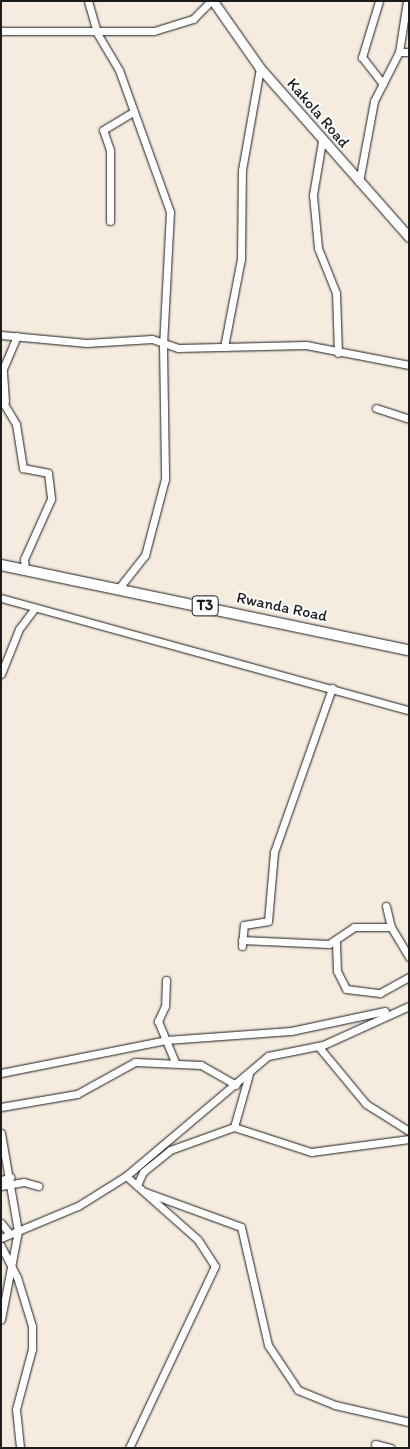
<!DOCTYPE html>
<style>
body{margin:0}
#map{position:relative;width:410px;height:1449px;overflow:hidden;background:#f6ebdf;font-family:Itim,sans-serif}
div>[style]{position:absolute}
[style*='--x']{left:calc(var(--x)*1px);top:calc(var(--y)*1px);width:calc(var(--w)*1px);rotate:calc(var(--a)*1deg)}
.roads{filter:drop-shadow(0 0 1px #1c1c1c) drop-shadow(0 0 1px #1c1c1c)}
.minor>*{height:7px;margin:-3.5px;padding:0 3.5px;transform-origin:3.5px;border-radius:3.5px;background:#fff}
.major>*{height:9px;margin:-4.5px;padding:0 4.5px;transform-origin:4.5px;border-radius:4.5px;background:#fff}
.highway>*{height:10px;margin:-5px;padding:0 5px;transform-origin:5px;border-radius:5px;background:#fff}
span{translate:-50% -50%;white-space:nowrap;text-align:center;line-height:1.15;-webkit-text-stroke:4px #fff;paint-order:stroke}
.shield-label span{padding:1px 4px;background:#fff;border:1px solid;border-radius:4px;-webkit-text-stroke-width:0}
.shield-label{font-size:15px;color:#1c1c1c;font-weight:700}
.street-label{font-size:16px;color:#1c1c1c}
.frame{position:absolute;inset:0;border:2px solid #1c1c1c;pointer-events:none}
</style>
<div id="map">
<div class="roads">
<div class="minor">
<i style="--x:88;--y:1;--w:33;--a:74"></i>
<i style="--x:97;--y:33;--w:43;--a:59.3"></i>
<i style="--x:119;--y:70;--w:151;--a:70.2"></i>
<i style="--x:170;--y:212;--w:133;--a:93"></i>
<i style="--x:163;--y:345;--w:134;--a:89.1"></i>
<i style="--x:165;--y:479;--w:79;--a:104.7"></i>
<i style="--x:145;--y:555;--w:42;--a:128.2"></i>
<i style="--x:379;--y:1;--w:59;--a:106.9"></i>
<i style="--x:362;--y:57;--w:34;--a:52"></i>
<i style="--x:1;--y:31;--w:153;--a:0"></i>
<i style="--x:154;--y:31;--w:41;--a:-17.1"></i>
<i style="--x:193;--y:19;--w:25;--a:-45"></i>
<i style="--x:399;--y:52;--w:10;--a:0"></i>
<i style="--x:322;--y:141;--w:55;--a:99.5"></i>
<i style="--x:313;--y:195;--w:53;--a:84.6"></i>
<i style="--x:318;--y:248;--w:48;--a:68.2"></i>
<i style="--x:336;--y:293;--w:60;--a:88.1"></i>
<i style="--x:359;--y:182;--w:82;--a:-79.5"></i>
<i style="--x:374;--y:101;--w:55;--a:-63"></i>
<i style="--x:399;--y:52;--w:52;--a:-81.1"></i>
<i style="--x:110;--y:221;--w:71;--a:-90"></i>
<i style="--x:110;--y:150;--w:21;--a:-109"></i>
<i style="--x:103;--y:130;--w:35;--a:-31"></i>
<i style="--x:1;--y:335;--w:86;--a:5.3"></i>
<i style="--x:87;--y:343;--w:65;--a:-3.5"></i>
<i style="--x:152;--y:339;--w:28;--a:19"></i>
<i style="--x:178;--y:348;--w:128;--a:-1.3"></i>
<i style="--x:306;--y:345;--w:105;--a:11"></i>
<i style="--x:224;--y:347;--w:90;--a:-79.1"></i>
<i style="--x:241;--y:259;--w:89;--a:-89.4"></i>
<i style="--x:242;--y:170;--w:104;--a:-80"></i>
<i style="--x:1;--y:399;--w:29;--a:59"></i>
<i style="--x:16;--y:424;--w:45;--a:81"></i>
<i style="--x:23;--y:468;--w:25;--a:11"></i>
<i style="--x:48;--y:473;--w:26;--a:83"></i>
<i style="--x:51;--y:499;--w:66;--a:114.2"></i>
<i style="--x:24;--y:559;--w:10;--a:84"></i>
<i style="--x:5;--y:401;--w:32;--a:-94"></i>
<i style="--x:3;--y:369;--w:36;--a:-67"></i>
<i style="--x:376;--y:408;--w:35;--a:18"></i>
<i style="--x:1;--y:598;--w:423;--a:15.4"></i>
<i style="--x:1;--y:674;--w:48;--a:-68.2"></i>
<i style="--x:19;--y:629;--w:26;--a:-53"></i>
<i style="--x:386;--y:906;--w:22;--a:77"></i>
<i style="--x:391;--y:927;--w:35;--a:59"></i>
<i style="--x:242;--y:940;--w:87;--a:2.6"></i>
<i style="--x:329;--y:944;--w:30;--a:-34"></i>
<i style="--x:354;--y:927;--w:37;--a:0"></i>
<i style="--x:336;--y:943;--w:28;--a:88"></i>
<i style="--x:337;--y:971;--w:20;--a:63"></i>
<i style="--x:346;--y:989;--w:34;--a:7"></i>
<i style="--x:380;--y:993;--w:33;--a:-29"></i>
<i style="--x:242;--y:946;--w:21;--a:-85"></i>
<i style="--x:244;--y:925;--w:24;--a:-9"></i>
<i style="--x:268;--y:921;--w:69;--a:-85"></i>
<i style="--x:274;--y:852;--w:174;--a:-70.5"></i>
<i style="--x:166;--y:980;--w:26;--a:92"></i>
<i style="--x:165;--y:1006;--w:17;--a:115"></i>
<i style="--x:158;--y:1021;--w:44;--a:67.5"></i>
<i style="--x:318;--y:1046;--w:75;--a:50.4"></i>
<i style="--x:366;--y:1104;--w:51;--a:32.1"></i>
<i style="--x:1;--y:1073;--w:168;--a:-11.3"></i>
<i style="--x:166;--y:1040;--w:125;--a:-4.1"></i>
<i style="--x:291;--y:1031;--w:96;--a:-12"></i>
<i style="--x:1;--y:1107;--w:77;--a:-9.7"></i>
<i style="--x:77;--y:1094;--w:66;--a:-28.9"></i>
<i style="--x:135;--y:1062;--w:66;--a:2.6"></i>
<i style="--x:201;--y:1065;--w:40;--a:29.7"></i>
<i style="--x:234;--y:1127;--w:81;--a:18"></i>
<i style="--x:311;--y:1152;--w:99;--a:-7.6"></i>
<i style="--x:1;--y:1133;--w:99;--a:80.2"></i>
<i style="--x:18;--y:1231;--w:90;--a:100.9"></i>
<i style="--x:126;--y:1176;--w:96;--a:41.6"></i>
<i style="--x:198;--y:1240;--w:31;--a:57"></i>
<i style="--x:215;--y:1266;--w:201;--a:115.3"></i>
<i style="--x:1;--y:1180;--w:10;--a:-17"></i>
<i style="--x:137;--y:1185;--w:14;--a:-65"></i>
<i style="--x:143;--y:1172;--w:35;--a:-39"></i>
<i style="--x:170;--y:1150;--w:68;--a:-19.8"></i>
<i style="--x:234;--y:1127;--w:55;--a:-74.2"></i>
<i style="--x:1;--y:1186;--w:23;--a:-10"></i>
<i style="--x:24;--y:1182;--w:15;--a:16"></i>
<i style="--x:145;--y:1192;--w:102;--a:20"></i>
<i style="--x:241;--y:1227;--w:121;--a:77.1"></i>
<i style="--x:268;--y:1345;--w:54;--a:56.3"></i>
<i style="--x:298;--y:1390;--w:40;--a:22"></i>
<i style="--x:335;--y:1405;--w:76;--a:12.9"></i>
<i style="--x:1;--y:1223;--w:14;--a:51"></i>
<i style="--x:1;--y:1238;--w:83;--a:-22.6"></i>
<i style="--x:78;--y:1206;--w:57;--a:-32"></i>
<i style="--x:126;--y:1176;--w:186;--a:-40.2"></i>
<i style="--x:268;--y:1056;--w:56;--a:-11.3"></i>
<i style="--x:323;--y:1045;--w:94;--a:-24.4"></i>
<i style="--x:1;--y:1246;--w:35;--a:63"></i>
<i style="--x:17;--y:1277;--w:51;--a:73"></i>
<i style="--x:32;--y:1326;--w:23;--a:90"></i>
<i style="--x:32;--y:1349;--w:62;--a:104.9"></i>
<i style="--x:16;--y:1409;--w:39;--a:84"></i>
<i style="--x:375;--y:1444;--w:16;--a:14"></i>
</div>
<div class="major">
<i style="--x:213;--y:1;--w:82;--a:55"></i>
<i style="--x:260;--y:68;--w:225;--a:48.6"></i>
</div>
<div class="highway">
<i style="--x:1;--y:565;--w:417;--a:11.8"></i>
</div>
</div>
<div class="shield-label">
<span style="left:205px;top:606px">T3</span>
</div>
<div class="street-label">
<span style="left:318px;top:113px;rotate:49deg">Kakola Road</span>
<span style="left:282px;top:607px;rotate:12deg">Rwanda Road</span>
</div>
<div class="frame"></div>
</div>
